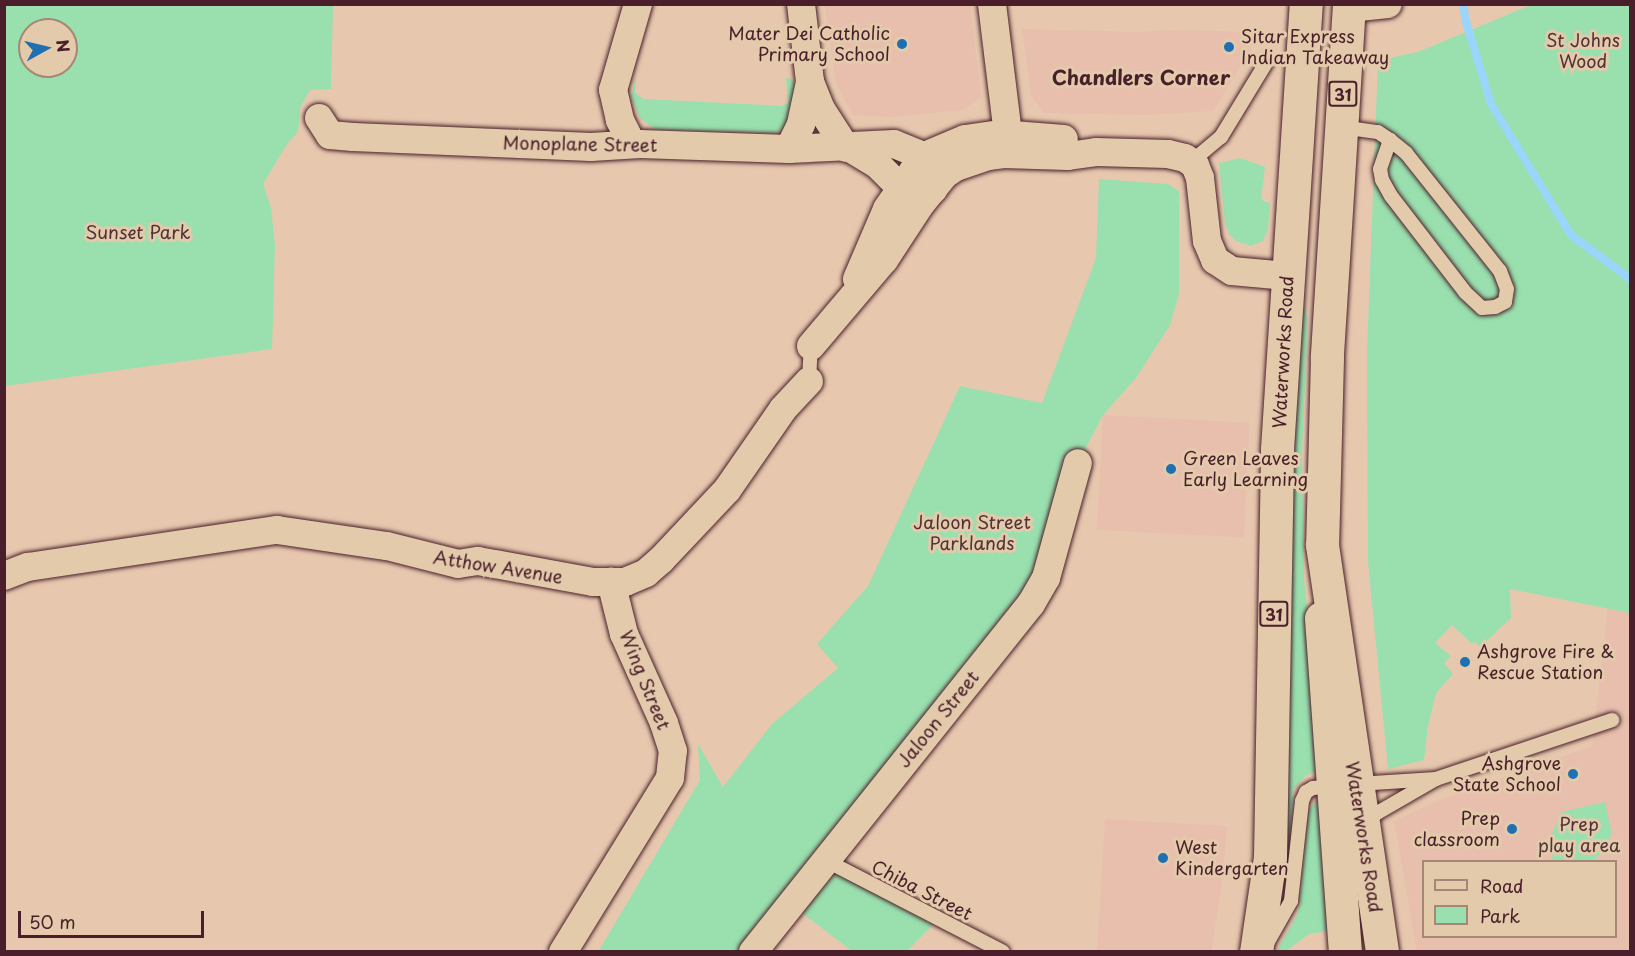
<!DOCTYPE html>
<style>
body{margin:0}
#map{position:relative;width:1635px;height:956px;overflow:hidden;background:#e7c8ae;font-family:"Playpen Sans",sans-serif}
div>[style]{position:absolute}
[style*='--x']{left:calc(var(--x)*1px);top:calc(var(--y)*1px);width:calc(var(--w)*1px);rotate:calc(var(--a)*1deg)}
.built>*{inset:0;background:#e7bfac;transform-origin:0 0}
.green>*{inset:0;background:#99e0ae}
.stream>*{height:8px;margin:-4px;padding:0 4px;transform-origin:4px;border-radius:4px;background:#9ad6fb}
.roads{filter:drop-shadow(0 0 2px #4a1f2b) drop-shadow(0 0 2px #4a1f2b)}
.lane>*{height:14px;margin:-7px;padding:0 7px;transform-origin:7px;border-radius:7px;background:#e2caab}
.street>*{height:28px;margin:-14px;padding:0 14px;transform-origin:14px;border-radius:14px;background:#e2caab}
.secondary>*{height:33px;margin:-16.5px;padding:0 16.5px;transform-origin:16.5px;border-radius:16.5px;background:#e2caab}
.primary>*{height:33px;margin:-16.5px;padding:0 16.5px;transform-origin:16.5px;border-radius:16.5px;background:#e2caab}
.dots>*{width:16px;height:16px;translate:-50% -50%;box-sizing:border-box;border:3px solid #e2caab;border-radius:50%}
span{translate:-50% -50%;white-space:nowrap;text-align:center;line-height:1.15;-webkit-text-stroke:6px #e2caab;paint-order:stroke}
.shield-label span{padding:2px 4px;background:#e2caab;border:2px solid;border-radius:4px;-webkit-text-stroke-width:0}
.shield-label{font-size:16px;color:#4a1f2b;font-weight:700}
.poi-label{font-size:18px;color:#4a1f2b}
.right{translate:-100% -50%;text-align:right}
.left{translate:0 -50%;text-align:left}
.park-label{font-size:18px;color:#523238}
.street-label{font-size:18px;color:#4a1f2b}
.neighbourhood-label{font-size:20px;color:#4a1f2b;font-weight:700}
.frame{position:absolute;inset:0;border:6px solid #4a1f2b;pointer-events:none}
.legend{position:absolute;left:1422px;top:860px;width:195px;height:78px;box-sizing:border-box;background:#e2caab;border:2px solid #a58678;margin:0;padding:8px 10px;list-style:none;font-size:18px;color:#4a1f2b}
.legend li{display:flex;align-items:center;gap:12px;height:30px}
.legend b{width:30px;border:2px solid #a58678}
.north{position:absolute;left:18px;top:18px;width:60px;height:60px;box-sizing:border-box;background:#e2caab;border:2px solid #a58678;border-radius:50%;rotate:82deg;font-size:16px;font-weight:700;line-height:24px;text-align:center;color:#4a1f2b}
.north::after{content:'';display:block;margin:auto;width:21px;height:27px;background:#1f6fb2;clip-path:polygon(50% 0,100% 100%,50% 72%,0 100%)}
.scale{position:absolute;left:18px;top:911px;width:186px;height:27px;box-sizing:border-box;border:3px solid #4a1f2b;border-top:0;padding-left:8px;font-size:18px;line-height:21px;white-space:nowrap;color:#4a1f2b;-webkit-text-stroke:4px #e2caab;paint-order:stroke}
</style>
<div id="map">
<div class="built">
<i style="clip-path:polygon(825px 5px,970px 5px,981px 97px,963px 110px,892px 117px,853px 115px,836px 84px)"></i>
<i style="clip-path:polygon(1022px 29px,1137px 32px,1168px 30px,1253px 32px,1251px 50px,1213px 111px,1146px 115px,1044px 113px,1031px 95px)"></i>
<i style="left:1103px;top:415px;width:147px;height:115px;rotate:3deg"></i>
<i style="clip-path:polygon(evenodd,1608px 608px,1630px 613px,1630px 951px,1417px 951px,1394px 821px,1437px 801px,1592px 746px,1608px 608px,1424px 862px,1616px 862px,1616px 936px,1424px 936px,1424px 862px)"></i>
<i style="clip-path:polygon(1105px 819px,1227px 826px,1221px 890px,1211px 951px,1097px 951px)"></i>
</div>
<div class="green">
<i style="clip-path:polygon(evenodd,4px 5px,333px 5px,331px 89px,310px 90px,300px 108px,298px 132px,287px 144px,263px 184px,271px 208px,275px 245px,272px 349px,5px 386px,4px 5px,30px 30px,66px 30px,66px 66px,30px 66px,30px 30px)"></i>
<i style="clip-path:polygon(1531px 5px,1630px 5px,1630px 613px,1510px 589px,1511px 618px,1480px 647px,1475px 642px,1472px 644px,1452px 625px,1435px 643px,1451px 656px,1444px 663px,1453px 674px,1436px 693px,1428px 726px,1424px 760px,1388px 769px,1368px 561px,1367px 351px,1378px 60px,1418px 52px)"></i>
<i style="clip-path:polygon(636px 76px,635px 93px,644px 99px,782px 106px,788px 103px,786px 77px,792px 80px,799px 92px,786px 128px,775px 133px,656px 130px,640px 118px,631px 97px)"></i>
<i style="clip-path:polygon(1240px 158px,1265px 167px,1261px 200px,1270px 203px,1268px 229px,1263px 241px,1251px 246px,1236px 241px,1229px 234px,1225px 223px,1219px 163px)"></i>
<i style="clip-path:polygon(1099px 179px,1168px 184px,1179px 191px,1179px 294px,1170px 325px,1136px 378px,1103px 415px,1078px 463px,1038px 570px,743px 951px,598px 952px,700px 780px,698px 744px,723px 787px,772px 724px,838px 668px,817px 644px,868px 586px,960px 386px,1042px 403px,1096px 258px)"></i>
<i style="clip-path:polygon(1302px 296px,1308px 319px,1302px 452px,1304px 580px,1325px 769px,1306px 775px,1294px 789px,1287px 884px,1284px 882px,1289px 484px)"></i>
<i style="clip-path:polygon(1318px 799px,1333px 930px,1309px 934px,1286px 951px,1276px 952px,1298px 913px,1308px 811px)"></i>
<i style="clip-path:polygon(1605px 802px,1612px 834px,1595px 861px,1553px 861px,1549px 841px,1561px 812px)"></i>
<i style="clip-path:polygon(838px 870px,937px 921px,907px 951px,852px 951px,802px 913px)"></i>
</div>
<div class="stream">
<i style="--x:1463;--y:4;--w:18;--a:81"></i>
<i style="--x:1466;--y:22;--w:86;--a:73"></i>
<i style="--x:1491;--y:104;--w:153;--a:58.6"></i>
<i style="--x:1571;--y:235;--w:74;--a:36.7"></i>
</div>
<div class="roads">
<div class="lane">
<i style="--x:1341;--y:127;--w:37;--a:8"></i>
<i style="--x:1378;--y:132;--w:14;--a:34"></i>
<i style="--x:1390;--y:140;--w:21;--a:39"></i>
<i style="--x:1406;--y:153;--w:151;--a:51.5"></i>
<i style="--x:1500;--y:271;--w:19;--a:69"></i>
<i style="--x:1507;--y:289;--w:13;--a:99"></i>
<i style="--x:1505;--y:302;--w:11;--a:153"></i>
<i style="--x:1495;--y:307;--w:13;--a:176"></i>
<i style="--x:1482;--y:308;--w:23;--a:-137"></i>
<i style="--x:1465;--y:292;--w:121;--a:-127.6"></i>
<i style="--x:1391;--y:196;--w:18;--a:-119"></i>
<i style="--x:1382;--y:180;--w:11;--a:-100"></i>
<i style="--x:1380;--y:169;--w:31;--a:-71"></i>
<i style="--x:1191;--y:162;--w:39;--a:-40"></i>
<i style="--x:1221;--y:137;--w:87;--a:-58.7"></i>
<i style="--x:809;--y:381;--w:35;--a:-87"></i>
<i style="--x:1357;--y:784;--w:79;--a:-3.6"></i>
<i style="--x:1365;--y:823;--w:16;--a:-40"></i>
<i style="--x:1377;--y:813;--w:68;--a:-30"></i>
<i style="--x:1436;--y:779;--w:186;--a:-18.5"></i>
<i style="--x:825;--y:860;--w:200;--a:27.3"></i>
<i style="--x:1265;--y:947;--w:53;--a:-60.5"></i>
<i style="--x:1291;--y:901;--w:101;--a:-83.7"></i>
<i style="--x:1302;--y:801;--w:10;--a:-66"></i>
<i style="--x:1306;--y:792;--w:8;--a:-30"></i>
<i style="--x:1313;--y:788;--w:22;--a:-5"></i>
</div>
<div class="street">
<i style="--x:801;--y:4;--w:79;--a:83.4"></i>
<i style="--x:810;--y:82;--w:29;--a:68"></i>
<i style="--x:821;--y:109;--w:46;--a:57.3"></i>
<i style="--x:992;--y:4;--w:148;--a:83"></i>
<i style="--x:1349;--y:8;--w:39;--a:-6"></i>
<i style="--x:319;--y:118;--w:20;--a:57"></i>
<i style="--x:330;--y:135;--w:23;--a:5"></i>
<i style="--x:353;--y:137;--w:238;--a:2.4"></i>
<i style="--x:591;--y:147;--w:49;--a:-3.5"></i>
<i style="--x:640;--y:144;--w:149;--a:1.9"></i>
<i style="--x:789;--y:149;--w:105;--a:-2.7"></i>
<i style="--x:894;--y:144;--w:35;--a:22"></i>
<i style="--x:927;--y:157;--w:33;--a:79"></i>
<i style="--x:632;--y:144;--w:27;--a:-117"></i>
<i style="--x:620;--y:120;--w:31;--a:-103"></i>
<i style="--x:613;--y:90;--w:90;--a:-73.8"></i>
<i style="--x:850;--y:148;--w:31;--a:31"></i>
<i style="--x:877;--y:164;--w:34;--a:45"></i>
<i style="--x:789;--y:149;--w:28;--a:-64"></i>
<i style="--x:801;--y:124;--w:43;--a:-77.9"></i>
<i style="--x:857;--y:279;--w:76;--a:-66.8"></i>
<i style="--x:887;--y:209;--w:46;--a:-55.6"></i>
<i style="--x:913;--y:171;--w:26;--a:-43"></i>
<i style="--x:932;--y:153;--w:36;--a:-23"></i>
<i style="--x:965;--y:139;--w:35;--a:-8"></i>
<i style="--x:1000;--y:134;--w:64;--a:4.5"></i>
<i style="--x:811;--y:346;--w:113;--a:-49.7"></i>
<i style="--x:884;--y:260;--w:66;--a:-56.8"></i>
<i style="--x:920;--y:205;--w:38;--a:-51"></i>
<i style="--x:944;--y:175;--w:14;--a:-34"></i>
<i style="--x:956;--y:167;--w:34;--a:-19"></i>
<i style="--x:988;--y:156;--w:16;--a:-7"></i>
<i style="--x:1004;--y:154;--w:64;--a:1.8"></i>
<i style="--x:1068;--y:156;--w:28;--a:-8"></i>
<i style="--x:1096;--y:152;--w:72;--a:1.6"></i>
<i style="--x:1168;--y:154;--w:17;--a:13"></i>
<i style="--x:1185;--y:158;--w:12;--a:35"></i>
<i style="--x:1195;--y:165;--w:14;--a:69"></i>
<i style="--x:1200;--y:178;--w:63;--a:83.7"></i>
<i style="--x:1207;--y:241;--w:21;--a:67"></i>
<i style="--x:1215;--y:260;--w:20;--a:33"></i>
<i style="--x:1232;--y:271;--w:55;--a:5.2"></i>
<i style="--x:4;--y:576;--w:26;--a:-21"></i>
<i style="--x:28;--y:567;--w:252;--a:-8.5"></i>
<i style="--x:277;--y:530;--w:111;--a:8.3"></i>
<i style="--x:387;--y:546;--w:73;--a:14.2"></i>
<i style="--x:458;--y:564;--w:20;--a:-9"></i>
<i style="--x:478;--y:561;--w:117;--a:10.3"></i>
<i style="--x:593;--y:582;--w:32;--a:0"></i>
<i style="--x:625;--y:582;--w:23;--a:-23"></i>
<i style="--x:646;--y:573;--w:20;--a:-41"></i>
<i style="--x:661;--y:560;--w:96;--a:-46.7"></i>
<i style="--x:727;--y:490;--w:98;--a:-55.3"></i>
<i style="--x:783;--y:409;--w:38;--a:-47"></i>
<i style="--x:563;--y:952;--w:204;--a:-58.4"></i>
<i style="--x:670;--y:778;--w:27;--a:-84"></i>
<i style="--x:673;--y:751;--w:29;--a:-108"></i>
<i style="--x:664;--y:723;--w:98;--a:-114.2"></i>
<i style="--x:624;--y:634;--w:54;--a:-104"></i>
<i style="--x:753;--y:952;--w:445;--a:-51.4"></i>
<i style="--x:1031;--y:604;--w:30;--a:-60"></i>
<i style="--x:1046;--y:578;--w:119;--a:-74.5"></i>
</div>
<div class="secondary">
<i style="--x:1321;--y:618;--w:335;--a:85.9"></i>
</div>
<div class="primary">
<i style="--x:1349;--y:4;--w:355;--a:93.6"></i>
<i style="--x:1327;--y:358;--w:187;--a:91.5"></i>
<i style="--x:1322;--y:545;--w:411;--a:81.6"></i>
<i style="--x:1256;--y:952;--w:96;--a:-81.6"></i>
<i style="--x:1270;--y:857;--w:408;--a:-89"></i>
<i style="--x:1277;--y:449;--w:446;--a:-86.3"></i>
</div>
</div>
<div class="dots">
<i style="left:902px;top:44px;background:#1f6fb2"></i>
<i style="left:1229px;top:47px;background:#1f6fb2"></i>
<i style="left:1171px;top:469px;background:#1f6fb2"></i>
<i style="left:1465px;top:662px;background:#1f6fb2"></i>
<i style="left:1573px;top:774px;background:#1f6fb2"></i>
<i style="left:1512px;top:829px;background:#1f6fb2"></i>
<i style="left:1163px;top:858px;background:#1f6fb2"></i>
</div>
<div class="shield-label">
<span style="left:1343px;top:94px">31</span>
<span style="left:1274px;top:614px">31</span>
</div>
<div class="poi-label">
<span class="right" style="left:890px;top:44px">Mater Dei Catholic<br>Primary School</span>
<span class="left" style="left:1241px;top:47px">Sitar Express<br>Indian Takeaway</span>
<span class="left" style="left:1183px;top:469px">Green Leaves<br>Early Learning</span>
<span class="left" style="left:1477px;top:662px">Ashgrove Fire &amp;<br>Rescue Station</span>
<span class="right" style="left:1561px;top:774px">Ashgrove<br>State School</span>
<span class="right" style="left:1500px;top:829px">Prep<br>classroom</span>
<span class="left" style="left:1175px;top:858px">West<br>Kindergarten</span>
</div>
<div class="park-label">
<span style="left:1583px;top:51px">St Johns<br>Wood</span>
<span style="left:138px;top:232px">Sunset Park</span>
<span style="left:972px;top:533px">Jaloon Street<br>Parklands</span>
<span style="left:1579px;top:835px">Prep<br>play area</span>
</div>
<div class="street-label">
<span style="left:580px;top:144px;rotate:1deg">Monoplane Street</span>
<span style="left:1283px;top:352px;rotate:-87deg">Waterworks Road</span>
<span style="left:498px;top:567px;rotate:9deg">Atthow Avenue</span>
<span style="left:645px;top:680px;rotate:68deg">Wing Street</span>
<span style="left:938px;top:719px;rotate:-51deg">Jaloon Street</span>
<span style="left:1364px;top:837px;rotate:81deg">Waterworks Road</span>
<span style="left:922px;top:890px;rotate:27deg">Chiba Street</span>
</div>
<div class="neighbourhood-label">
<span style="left:1141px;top:77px">Chandlers Corner</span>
</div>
<div class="frame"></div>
<ul class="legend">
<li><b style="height:8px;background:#e2caab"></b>Road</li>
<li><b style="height:16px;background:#99e0ae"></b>Park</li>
</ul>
<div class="north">N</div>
<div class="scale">50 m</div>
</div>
